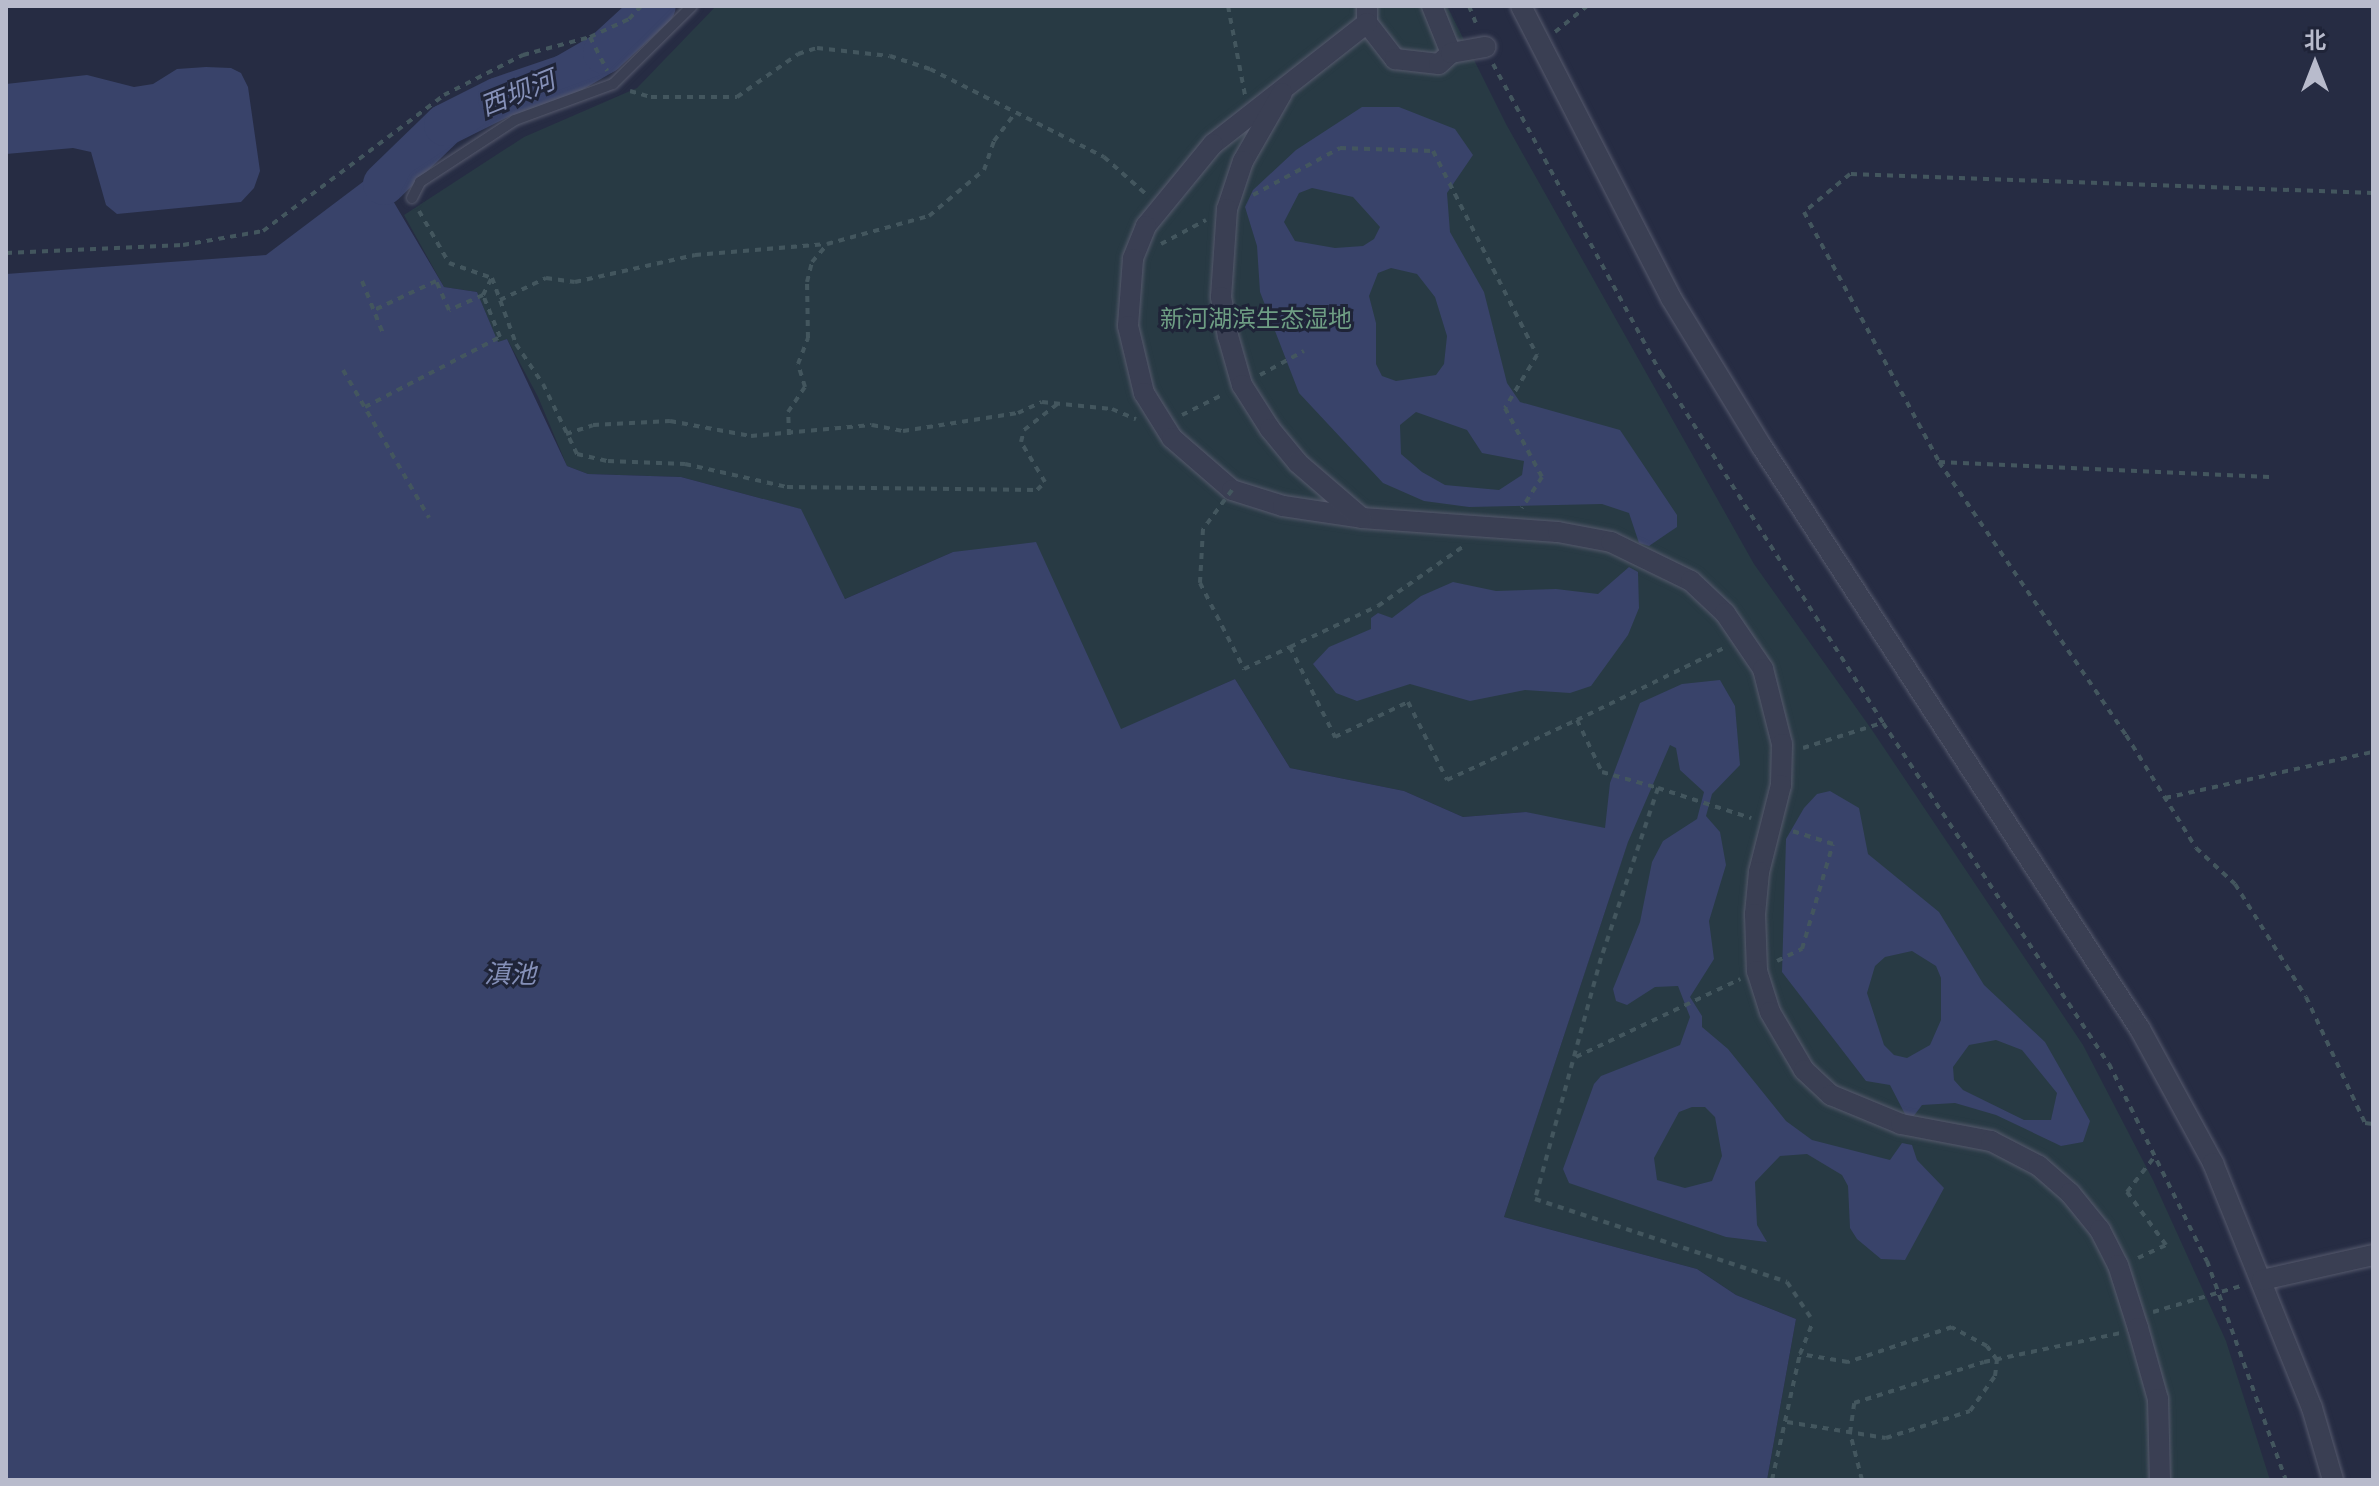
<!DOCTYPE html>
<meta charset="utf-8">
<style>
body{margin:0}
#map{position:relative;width:2379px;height:1486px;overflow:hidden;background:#262c43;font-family:Jost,"Noto Sans SC",sans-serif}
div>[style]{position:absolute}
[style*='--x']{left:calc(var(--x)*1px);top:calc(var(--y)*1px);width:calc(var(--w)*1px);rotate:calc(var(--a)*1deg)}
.green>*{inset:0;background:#283a44}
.water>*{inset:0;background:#39436a}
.river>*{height:42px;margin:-21px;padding:0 21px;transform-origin:21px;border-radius:21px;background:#39436a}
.path>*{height:4px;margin-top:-2px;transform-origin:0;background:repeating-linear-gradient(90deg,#43565e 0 6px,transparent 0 12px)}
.roads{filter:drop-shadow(0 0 2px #565a6d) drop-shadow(0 0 2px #565a6d)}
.lane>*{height:10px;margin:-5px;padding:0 5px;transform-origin:5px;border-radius:5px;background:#3a3f53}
.street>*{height:20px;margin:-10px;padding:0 10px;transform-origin:10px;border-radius:10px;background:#3a3f53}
.path-bridge>*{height:4px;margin-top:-2px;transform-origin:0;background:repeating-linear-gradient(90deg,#43565e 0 6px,transparent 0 12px)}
span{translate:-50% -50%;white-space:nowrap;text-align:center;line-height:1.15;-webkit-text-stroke:6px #1f2438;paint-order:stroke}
.park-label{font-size:24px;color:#6e9e84}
.water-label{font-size:26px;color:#8590b8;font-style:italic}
.frame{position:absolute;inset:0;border:8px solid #b8bbcc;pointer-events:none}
.north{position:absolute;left:2275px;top:24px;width:80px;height:80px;-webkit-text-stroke:6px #1f2438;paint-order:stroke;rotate:0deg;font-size:22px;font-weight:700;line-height:32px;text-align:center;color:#b8bbcc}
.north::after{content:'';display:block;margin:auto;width:28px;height:36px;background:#b8bbcc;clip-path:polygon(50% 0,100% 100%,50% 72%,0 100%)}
</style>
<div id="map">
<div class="green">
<i style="clip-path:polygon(716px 6px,1447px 6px,1506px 124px,1754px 564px,1872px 730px,2083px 1045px,2153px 1180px,2226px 1341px,2270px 1480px,1767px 1480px,1796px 1319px,1736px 1295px,1697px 1269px,1504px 1217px,1628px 841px,1526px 812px,1463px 817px,1404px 791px,1290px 768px,1235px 679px,1121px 730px,953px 552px,845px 599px,800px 509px,681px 477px,588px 474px,567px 466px,538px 397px,507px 339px,498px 343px,477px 292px,444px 287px,404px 215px,524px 137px,637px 88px)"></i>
</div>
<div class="water">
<i style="clip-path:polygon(206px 67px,231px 68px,241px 73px,248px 87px,260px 171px,254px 188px,241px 202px,117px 214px,106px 205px,91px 152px,73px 148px,6px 154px,6px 84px,87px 75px,134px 87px,153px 84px,177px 69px)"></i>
<i style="clip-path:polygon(evenodd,1362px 107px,1399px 107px,1455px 129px,1473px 155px,1447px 193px,1450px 232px,1484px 292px,1507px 383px,1520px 402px,1620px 430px,1677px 515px,1677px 527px,1668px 533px,1649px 546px,1639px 543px,1629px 513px,1602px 504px,1469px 507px,1424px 501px,1383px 483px,1299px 393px,1260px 292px,1257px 246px,1245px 207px,1253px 190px,1296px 150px,1362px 107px,1312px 188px,1353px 197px,1380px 227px,1374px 239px,1363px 246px,1335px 248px,1295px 241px,1284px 222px,1299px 193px,1312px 188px,1362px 107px,1391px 268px,1417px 274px,1435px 297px,1447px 336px,1444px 364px,1436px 375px,1396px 381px,1382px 376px,1376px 364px,1376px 323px,1369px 296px,1378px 273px,1391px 268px,1362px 107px,1416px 412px,1467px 430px,1482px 453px,1524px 461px,1522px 475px,1499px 490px,1445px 485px,1422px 472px,1401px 454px,1400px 425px,1416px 412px)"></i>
<i style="clip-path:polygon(evenodd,376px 172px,444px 287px,477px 292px,498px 342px,507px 339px,567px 466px,588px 474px,681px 477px,801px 509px,845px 599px,953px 552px,1036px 542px,1121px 729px,1235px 679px,1290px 768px,1404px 791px,1463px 817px,1526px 812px,1605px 828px,1610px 783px,1640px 703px,1682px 684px,1720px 680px,1735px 706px,1740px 765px,1712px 794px,1706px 816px,1720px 832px,1726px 865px,1709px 921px,1714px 959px,1690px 997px,1702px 1016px,1702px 1027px,1728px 1049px,1786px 1121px,1812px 1140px,1890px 1160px,1902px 1143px,1912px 1145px,1917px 1160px,1944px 1188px,1905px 1260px,1881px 1259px,1857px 1239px,1850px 1228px,1848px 1186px,1842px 1175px,1807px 1154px,1780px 1156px,1755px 1182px,1757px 1225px,1767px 1242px,1726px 1237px,1569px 1183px,1563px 1169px,1594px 1084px,1601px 1076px,1680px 1045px,1690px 1017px,1678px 986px,1655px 987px,1627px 1005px,1616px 1001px,1613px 989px,1640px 922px,1652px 862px,1663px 841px,1697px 819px,1704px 792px,1680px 770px,1676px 748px,1670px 745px,1628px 842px,1504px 1217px,1697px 1269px,1736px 1295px,1796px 1319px,1767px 1480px,6px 1480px,6px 274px,266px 255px,376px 172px,1692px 1107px,1705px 1107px,1715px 1117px,1722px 1156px,1712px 1181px,1685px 1188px,1657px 1180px,1654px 1158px,1679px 1112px,1692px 1107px)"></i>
<i style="clip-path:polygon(1629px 567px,1638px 572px,1639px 608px,1628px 635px,1591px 686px,1570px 693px,1525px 690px,1470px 701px,1410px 684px,1357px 701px,1336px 693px,1313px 664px,1329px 647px,1371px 629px,1371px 618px,1378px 613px,1392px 618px,1421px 596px,1453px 582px,1496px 591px,1556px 589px,1598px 594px)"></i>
<i style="clip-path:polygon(evenodd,1830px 791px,1859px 808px,1868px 854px,1939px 912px,1984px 985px,2045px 1042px,2090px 1121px,2083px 1142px,2061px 1146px,1996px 1115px,1955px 1103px,1922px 1105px,1913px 1117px,1906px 1116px,1890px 1085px,1866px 1081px,1782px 972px,1786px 839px,1804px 808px,1817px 794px,1830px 791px,1912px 951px,1936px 966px,1941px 978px,1941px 1020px,1930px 1045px,1907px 1058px,1894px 1055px,1884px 1045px,1867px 993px,1875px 966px,1885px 957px,1912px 951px,1830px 791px,1996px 1040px,2022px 1050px,2057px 1093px,2051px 1120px,2024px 1120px,1963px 1090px,1954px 1080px,1953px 1067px,1969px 1045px,1996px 1040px)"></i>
</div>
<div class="river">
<i style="--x:384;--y:184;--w:85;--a:-44"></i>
<i style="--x:445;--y:125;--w:60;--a:-26.6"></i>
<i style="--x:499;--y:98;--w:71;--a:-18.9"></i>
<i style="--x:566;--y:75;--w:44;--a:-30.1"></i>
<i style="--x:604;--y:53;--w:69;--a:-42.7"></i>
</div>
<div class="path">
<i style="--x:1228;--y:6;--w:91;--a:79.2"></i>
<i style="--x:1469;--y:6;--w:22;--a:68"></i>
<i style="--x:1555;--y:32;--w:41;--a:-39.1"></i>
<i style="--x:590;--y:37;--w:38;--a:63"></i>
<i style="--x:1493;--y:64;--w:352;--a:61.5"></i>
<i style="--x:1661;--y:373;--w:414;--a:57.6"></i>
<i style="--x:1883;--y:723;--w:409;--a:56.5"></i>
<i style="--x:2109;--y:1064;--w:220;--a:63.6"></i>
<i style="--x:2207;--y:1261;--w:233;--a:70.2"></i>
<i style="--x:630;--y:91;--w:22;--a:16"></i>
<i style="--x:651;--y:97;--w:86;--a:0"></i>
<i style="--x:737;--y:97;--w:75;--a:-35.2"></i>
<i style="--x:798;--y:54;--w:20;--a:-18"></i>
<i style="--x:817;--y:48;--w:73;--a:6.3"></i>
<i style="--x:890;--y:56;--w:42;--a:18"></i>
<i style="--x:930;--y:69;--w:195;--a:26.8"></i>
<i style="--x:1104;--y:157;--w:57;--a:41.5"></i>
<i style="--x:2373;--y:193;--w:523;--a:-177.92"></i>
<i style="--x:1850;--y:174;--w:60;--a:140.4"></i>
<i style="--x:1804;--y:212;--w:284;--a:61.6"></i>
<i style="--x:1939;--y:462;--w:331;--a:55.6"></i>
<i style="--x:2126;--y:735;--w:133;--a:58.2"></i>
<i style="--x:2196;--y:848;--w:53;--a:42.7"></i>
<i style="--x:2235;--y:884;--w:133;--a:57.9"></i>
<i style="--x:2306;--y:997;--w:139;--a:64.9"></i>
<i style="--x:2365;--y:1123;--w:8;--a:7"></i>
<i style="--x:1253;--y:195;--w:99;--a:-28.4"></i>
<i style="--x:1340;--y:148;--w:93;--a:1.8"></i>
<i style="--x:1433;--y:151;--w:229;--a:63"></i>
<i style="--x:1537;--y:355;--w:62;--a:121.1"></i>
<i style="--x:1505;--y:408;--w:78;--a:61.8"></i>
<i style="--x:1542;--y:477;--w:37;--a:123"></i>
<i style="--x:419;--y:211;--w:60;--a:60"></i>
<i style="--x:449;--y:263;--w:46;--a:19.2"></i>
<i style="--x:492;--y:278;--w:70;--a:70"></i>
<i style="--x:516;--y:344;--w:48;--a:56"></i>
<i style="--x:543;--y:384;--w:78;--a:64.1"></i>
<i style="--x:577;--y:454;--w:32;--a:13"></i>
<i style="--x:608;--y:461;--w:77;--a:2.2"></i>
<i style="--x:685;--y:464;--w:105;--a:12.7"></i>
<i style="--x:787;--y:487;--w:250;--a:0.7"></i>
<i style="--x:1037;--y:490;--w:11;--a:-45"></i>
<i style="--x:1045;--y:482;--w:47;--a:-121"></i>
<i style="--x:1021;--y:442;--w:12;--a:-76"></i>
<i style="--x:1024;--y:430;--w:46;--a:-37.9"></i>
<i style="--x:1161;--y:244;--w:51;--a:-28.1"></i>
<i style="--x:6;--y:253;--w:177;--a:-2.6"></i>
<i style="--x:183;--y:245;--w:81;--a:-9.9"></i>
<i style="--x:263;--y:231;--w:226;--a:-36.9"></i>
<i style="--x:444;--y:95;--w:89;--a:-26.9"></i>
<i style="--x:523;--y:55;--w:69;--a:-15"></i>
<i style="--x:590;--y:37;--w:43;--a:-24.8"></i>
<i style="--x:629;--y:19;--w:18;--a:-47"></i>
<i style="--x:362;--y:281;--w:59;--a:68.2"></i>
<i style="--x:483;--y:295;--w:18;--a:-63"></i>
<i style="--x:500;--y:300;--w:51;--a:-25.6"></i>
<i style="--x:546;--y:278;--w:29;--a:8"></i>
<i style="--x:575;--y:282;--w:123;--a:-12.7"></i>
<i style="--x:695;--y:255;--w:132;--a:-4.8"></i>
<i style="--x:827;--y:244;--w:106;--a:-15.4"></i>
<i style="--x:929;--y:216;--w:72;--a:-39.9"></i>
<i style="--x:984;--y:170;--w:31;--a:-71"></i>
<i style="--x:994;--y:141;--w:34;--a:-53"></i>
<i style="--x:343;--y:370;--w:171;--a:59.8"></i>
<i style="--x:1260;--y:375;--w:50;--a:-28.6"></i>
<i style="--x:365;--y:407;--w:152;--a:-27.4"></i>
<i style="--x:500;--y:337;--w:45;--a:-112"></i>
<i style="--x:483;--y:295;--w:37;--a:156"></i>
<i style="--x:449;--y:310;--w:32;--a:-114"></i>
<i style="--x:436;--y:281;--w:68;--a:154.9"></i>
<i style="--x:1182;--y:415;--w:47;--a:-26.6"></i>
<i style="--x:566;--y:434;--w:28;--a:-18"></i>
<i style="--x:593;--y:425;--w:77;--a:-3"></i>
<i style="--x:670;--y:421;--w:82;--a:10.5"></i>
<i style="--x:751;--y:436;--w:121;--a:-5.2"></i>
<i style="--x:872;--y:425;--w:32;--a:11"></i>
<i style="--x:903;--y:431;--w:116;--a:-8.9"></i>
<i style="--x:1018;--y:413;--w:26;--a:-25"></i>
<i style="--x:1042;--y:402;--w:70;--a:5.7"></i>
<i style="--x:1112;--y:409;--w:26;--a:23"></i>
<i style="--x:789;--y:435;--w:23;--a:-92"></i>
<i style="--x:788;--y:412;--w:30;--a:-56"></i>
<i style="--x:805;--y:387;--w:24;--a:-107"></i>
<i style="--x:798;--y:364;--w:28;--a:-69"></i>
<i style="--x:808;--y:338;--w:56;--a:-91"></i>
<i style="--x:807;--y:282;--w:21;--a:-76"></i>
<i style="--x:812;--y:262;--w:21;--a:-49"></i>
<i style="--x:1939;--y:462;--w:336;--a:2.6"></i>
<i style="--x:1290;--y:647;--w:97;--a:-25"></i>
<i style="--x:1378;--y:606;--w:105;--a:-34.9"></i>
<i style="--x:1577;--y:720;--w:166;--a:-26.1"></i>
<i style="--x:1803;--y:748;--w:83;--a:-17.6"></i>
<i style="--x:1658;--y:788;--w:98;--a:17.9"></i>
<i style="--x:2165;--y:798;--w:213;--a:-12.5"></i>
<i style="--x:1777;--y:961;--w:28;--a:-26"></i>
<i style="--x:1802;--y:949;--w:109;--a:-73.6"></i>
<i style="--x:1833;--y:844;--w:46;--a:-162.3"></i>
<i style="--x:1576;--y:1057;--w:182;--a:-25.4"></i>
<i style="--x:2138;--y:1258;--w:31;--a:-25"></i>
<i style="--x:2166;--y:1245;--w:66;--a:-126.3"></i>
<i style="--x:2127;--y:1192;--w:46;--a:-52.1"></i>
<i style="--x:2153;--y:1312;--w:92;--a:-16.5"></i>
<i style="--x:1787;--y:1422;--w:100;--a:9.2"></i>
<i style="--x:1886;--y:1438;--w:88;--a:-17.8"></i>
<i style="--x:1970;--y:1411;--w:43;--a:-54.5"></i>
<i style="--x:1995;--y:1376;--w:16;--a:-83"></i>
<i style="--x:1997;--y:1360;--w:17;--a:-126"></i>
<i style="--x:1987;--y:1346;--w:40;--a:-152"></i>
<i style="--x:1952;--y:1327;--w:110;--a:161.4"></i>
<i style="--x:1848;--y:1362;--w:49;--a:-170.5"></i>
<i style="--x:1772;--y:1480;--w:129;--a:-77.5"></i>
<i style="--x:1800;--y:1354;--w:35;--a:-68"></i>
<i style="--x:1862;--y:1480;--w:49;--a:-104.3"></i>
<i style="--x:1850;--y:1433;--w:30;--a:-82"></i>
<i style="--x:1854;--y:1403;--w:136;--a:-17.5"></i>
<i style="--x:1984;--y:1362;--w:139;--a:-12"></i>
</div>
<div class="roads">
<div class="lane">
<i style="--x:412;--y:198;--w:18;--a:-63"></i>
<i style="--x:420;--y:182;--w:113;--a:-33.1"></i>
<i style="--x:515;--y:120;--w:104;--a:-20.2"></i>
<i style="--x:613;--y:84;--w:111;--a:-44.6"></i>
</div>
<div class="street">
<i style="--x:1367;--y:6;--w:17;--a:90"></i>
<i style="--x:1367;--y:23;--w:46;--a:52.1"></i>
<i style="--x:1395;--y:59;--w:44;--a:6.5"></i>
<i style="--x:1439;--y:64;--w:16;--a:-43"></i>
<i style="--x:1451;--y:53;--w:51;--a:-112"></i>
<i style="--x:1521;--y:6;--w:328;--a:62.8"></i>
<i style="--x:1671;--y:298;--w:175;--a:58.6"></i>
<i style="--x:1762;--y:447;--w:694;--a:57"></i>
<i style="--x:2140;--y:1029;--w:153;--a:61.4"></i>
<i style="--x:2213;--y:1163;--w:264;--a:68"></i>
<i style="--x:2312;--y:1408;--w:75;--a:73.7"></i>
<i style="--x:1367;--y:23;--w:196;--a:141.8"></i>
<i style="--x:1213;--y:144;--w:106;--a:129.3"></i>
<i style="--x:1146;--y:226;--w:35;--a:112"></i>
<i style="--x:1133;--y:259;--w:67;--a:94.3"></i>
<i style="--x:1128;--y:326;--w:69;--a:76.6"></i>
<i style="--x:1144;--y:393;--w:53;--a:58.1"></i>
<i style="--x:1172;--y:438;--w:79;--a:40.9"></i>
<i style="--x:1232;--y:490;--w:53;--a:17.4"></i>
<i style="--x:1283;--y:506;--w:80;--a:8.6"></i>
<i style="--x:1362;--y:518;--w:196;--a:4.1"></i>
<i style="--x:1558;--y:532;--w:54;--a:10.7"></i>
<i style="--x:1611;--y:542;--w:89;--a:26"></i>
<i style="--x:1691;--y:581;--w:47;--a:43.3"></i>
<i style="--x:1725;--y:613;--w:68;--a:55.8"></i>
<i style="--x:1763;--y:669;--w:77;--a:75.8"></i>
<i style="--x:1782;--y:744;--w:41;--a:91.4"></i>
<i style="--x:1781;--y:785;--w:90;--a:104.2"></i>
<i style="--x:1759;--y:872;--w:42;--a:95.4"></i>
<i style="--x:1755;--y:914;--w:57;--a:88"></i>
<i style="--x:1757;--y:971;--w:43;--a:72.4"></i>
<i style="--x:1770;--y:1012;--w:67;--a:59.6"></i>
<i style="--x:1804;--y:1070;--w:37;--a:43"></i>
<i style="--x:1831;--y:1095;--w:76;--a:22.5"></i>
<i style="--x:1901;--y:1124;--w:92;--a:10.7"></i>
<i style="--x:1991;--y:1141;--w:54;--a:27.5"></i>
<i style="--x:2039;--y:1166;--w:41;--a:41.1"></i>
<i style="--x:2070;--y:1193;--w:48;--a:51"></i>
<i style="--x:2100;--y:1230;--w:39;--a:63"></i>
<i style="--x:2118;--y:1265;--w:66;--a:72.4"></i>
<i style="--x:2138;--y:1328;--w:74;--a:74.3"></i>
<i style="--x:2158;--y:1399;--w:81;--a:88.6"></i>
<i style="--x:1451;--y:53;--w:35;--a:-10"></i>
<i style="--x:1282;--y:93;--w:78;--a:119.8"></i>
<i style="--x:1243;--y:161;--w:51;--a:108.4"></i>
<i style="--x:1227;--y:209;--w:88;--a:93.9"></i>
<i style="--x:1221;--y:297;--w:40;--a:80"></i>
<i style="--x:1228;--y:336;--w:51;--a:74.1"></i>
<i style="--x:1242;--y:385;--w:52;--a:57.5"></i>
<i style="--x:1270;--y:429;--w:44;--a:50.5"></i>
<i style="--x:1298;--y:463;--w:84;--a:40.7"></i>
<i style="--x:2262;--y:1280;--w:114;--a:-12.7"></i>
</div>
</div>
<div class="path-bridge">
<i style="--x:1232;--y:490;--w:49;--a:126.6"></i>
<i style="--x:1203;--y:529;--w:54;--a:93.2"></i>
<i style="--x:1200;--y:583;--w:97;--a:62.9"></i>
<i style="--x:1244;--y:669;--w:51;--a:-25.6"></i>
<i style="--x:1290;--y:647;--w:101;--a:63.4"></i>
<i style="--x:1335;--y:737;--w:81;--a:-25.6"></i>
<i style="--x:1408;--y:702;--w:87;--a:63.4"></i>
<i style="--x:1447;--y:780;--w:143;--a:-24.8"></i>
<i style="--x:1577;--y:720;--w:58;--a:64.3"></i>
<i style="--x:1602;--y:772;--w:58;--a:15.9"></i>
<i style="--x:1658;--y:788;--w:179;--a:108.5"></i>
<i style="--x:1601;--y:958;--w:250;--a:105.3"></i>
<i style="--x:1535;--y:1199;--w:265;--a:18.2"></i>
<i style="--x:1787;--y:1282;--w:47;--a:56.3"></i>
</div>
<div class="park-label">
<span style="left:1256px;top:319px">新河湖滨生态湿地</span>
</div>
<div class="water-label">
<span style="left:518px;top:94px;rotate:-22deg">西坝河</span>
<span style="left:510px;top:975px">滇池</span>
</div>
<div class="frame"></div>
<div class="north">北</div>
</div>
